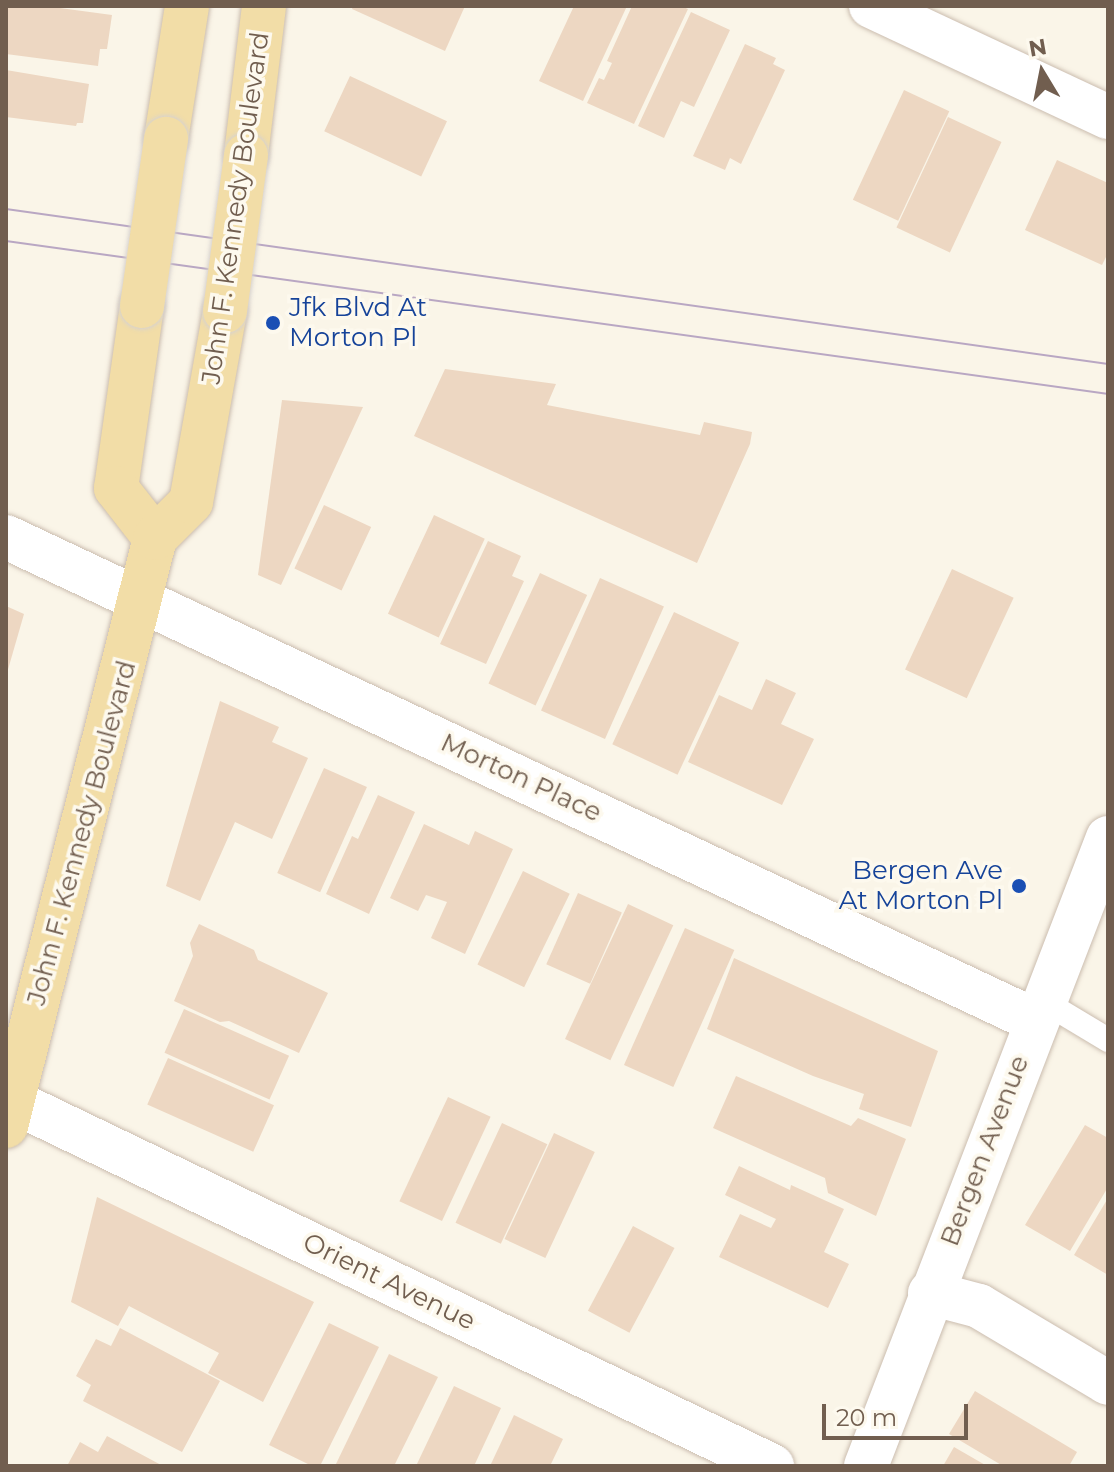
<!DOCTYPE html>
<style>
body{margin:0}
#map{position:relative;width:1114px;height:1472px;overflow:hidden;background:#faf5e8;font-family:Montserrat,sans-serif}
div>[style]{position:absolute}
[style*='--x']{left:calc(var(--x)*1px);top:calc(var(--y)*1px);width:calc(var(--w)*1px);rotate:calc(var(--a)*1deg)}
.building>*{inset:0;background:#edd7c2;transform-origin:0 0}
.roads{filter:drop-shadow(0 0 2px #cbbdaf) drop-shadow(0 0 2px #cbbdaf)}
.lane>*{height:24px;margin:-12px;padding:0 12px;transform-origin:12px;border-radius:12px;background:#fff}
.street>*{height:44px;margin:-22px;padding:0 22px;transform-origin:22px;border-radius:22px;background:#fff}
.secondary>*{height:44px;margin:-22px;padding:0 22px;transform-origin:22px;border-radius:22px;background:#fff}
.primary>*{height:44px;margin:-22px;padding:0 22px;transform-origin:22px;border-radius:22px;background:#f2dda7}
.tram>*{height:2px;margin:-1px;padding:0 1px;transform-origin:1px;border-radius:1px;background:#b9a7c3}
.bridges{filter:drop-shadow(0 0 2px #d7d2ce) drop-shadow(0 0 2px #d7d2ce)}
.primary-bridge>*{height:44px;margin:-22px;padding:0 22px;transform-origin:22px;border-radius:22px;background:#f2dda7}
.dots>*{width:22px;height:22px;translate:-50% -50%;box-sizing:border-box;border:4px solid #fdf9ee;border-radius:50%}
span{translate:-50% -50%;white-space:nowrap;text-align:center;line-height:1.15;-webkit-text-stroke:7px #fdf9ee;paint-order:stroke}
.street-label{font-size:26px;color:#715e4f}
.transit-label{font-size:26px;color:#164399}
.left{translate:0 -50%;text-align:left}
.right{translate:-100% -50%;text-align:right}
.frame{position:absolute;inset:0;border:8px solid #715e4f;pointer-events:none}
.north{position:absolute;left:1002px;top:32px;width:80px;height:80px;-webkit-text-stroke:6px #fdf9ee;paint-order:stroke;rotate:350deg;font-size:22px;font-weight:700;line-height:32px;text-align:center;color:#715e4f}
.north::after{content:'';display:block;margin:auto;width:28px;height:36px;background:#715e4f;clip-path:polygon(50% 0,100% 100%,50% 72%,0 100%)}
.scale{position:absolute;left:822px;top:1404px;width:146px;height:36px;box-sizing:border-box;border:4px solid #715e4f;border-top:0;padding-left:10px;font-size:24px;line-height:28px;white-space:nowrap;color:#715e4f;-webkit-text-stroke:6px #fdf9ee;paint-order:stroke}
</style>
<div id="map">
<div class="building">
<i style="clip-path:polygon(6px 6px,45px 6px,112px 15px,107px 49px,100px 49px,98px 66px,6px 54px)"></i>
<i style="clip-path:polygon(353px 6px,465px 6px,445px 51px,352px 9px)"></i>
<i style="clip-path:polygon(574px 6px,627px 6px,583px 101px,539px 81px)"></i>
<i style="clip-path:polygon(632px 6px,681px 6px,688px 9px,634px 124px,587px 103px,599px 78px,604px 80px,612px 63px,607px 61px)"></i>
<i style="clip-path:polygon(691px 12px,730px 30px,694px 107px,681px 101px,664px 138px,638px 126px)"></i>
<i style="clip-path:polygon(745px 44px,776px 58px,773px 64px,785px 70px,741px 164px,730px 158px,725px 170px,693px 156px)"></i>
<i style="clip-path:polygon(6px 70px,89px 84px,83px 123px,77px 123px,76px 126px,6px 117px)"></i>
<i style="left:350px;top:76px;width:107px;height:61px;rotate:25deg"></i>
<i style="left:904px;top:90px;width:50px;height:121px;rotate:25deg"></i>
<i style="left:948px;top:117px;width:59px;height:122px;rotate:25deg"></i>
<i style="clip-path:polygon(1057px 160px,1108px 183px,1108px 253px,1102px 265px,1025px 230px)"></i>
<i style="clip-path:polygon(445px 369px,556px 384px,547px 405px,700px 435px,704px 422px,752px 432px,750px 444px,697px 563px,414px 436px)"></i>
<i style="clip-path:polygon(282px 400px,363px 407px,281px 585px,258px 575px)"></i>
<i style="left:324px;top:505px;width:52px;height:70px;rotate:25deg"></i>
<i style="left:434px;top:515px;width:56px;height:109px;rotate:25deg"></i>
<i style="clip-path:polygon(488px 541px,521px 556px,512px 576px,524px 581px,486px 664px,440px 644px)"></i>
<i style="left:952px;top:569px;width:68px;height:111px;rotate:25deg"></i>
<i style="left:540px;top:573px;width:52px;height:122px;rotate:25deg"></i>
<i style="left:600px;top:578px;width:70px;height:145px;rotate:24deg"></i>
<i style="clip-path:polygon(6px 606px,24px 614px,7px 673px,6px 673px)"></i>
<i style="left:674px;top:612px;width:72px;height:146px;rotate:25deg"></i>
<i style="clip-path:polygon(766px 679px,796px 693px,781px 724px,814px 739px,782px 805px,688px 762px,719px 695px,752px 710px)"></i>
<i style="clip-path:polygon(220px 701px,279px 727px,272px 742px,308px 758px,272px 839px,235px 822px,200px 901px,166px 886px)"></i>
<i style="left:324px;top:768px;width:47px;height:115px;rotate:24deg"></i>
<i style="clip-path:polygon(378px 795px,415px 812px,369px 914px,326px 894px,352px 836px,358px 839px)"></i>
<i style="clip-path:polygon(424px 824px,469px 845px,475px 831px,513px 849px,465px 954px,431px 938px,447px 902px,426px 895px,418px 911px,390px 898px)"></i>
<i style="left:523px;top:871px;width:52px;height:104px;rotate:26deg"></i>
<i style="left:578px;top:893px;width:48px;height:78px;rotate:24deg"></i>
<i style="left:628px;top:904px;width:50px;height:149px;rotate:25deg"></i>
<i style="clip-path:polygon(199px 924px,254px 950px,258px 960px,328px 993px,299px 1053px,229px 1021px,220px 1022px,174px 1001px,193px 956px,190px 943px)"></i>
<i style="left:685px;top:928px;width:54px;height:150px;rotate:24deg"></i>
<i style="clip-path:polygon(734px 958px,938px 1051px,911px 1127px,859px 1109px,864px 1094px,813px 1076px,707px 1029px)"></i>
<i style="left:184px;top:1009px;width:115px;height:48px;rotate:24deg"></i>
<i style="left:168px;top:1058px;width:116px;height:51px;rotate:24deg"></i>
<i style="clip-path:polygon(736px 1076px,851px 1126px,858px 1118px,906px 1139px,876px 1216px,828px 1193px,825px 1178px,713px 1128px)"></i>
<i style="left:448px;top:1097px;width:47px;height:115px;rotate:25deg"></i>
<i style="left:502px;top:1123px;width:50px;height:110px;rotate:25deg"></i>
<i style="clip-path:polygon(1085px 1125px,1108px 1138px,1108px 1187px,1070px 1251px,1025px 1225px)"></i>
<i style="left:554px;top:1133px;width:45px;height:117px;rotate:25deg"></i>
<i style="clip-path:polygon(739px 1166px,790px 1190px,791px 1185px,844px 1209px,824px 1252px,849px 1264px,828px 1308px,719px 1257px,740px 1214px,771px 1228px,776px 1219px,725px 1195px)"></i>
<i style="clip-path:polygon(97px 1197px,314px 1302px,263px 1402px,208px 1373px,219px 1353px,129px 1306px,118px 1326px,71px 1302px)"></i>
<i style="clip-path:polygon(1108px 1198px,1108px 1275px,1074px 1255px)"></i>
<i style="left:633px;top:1226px;width:47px;height:96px;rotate:28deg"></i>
<i style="clip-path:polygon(329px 1323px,379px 1347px,320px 1466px,312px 1466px,269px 1445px)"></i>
<i style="clip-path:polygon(120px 1328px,220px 1381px,182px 1452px,83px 1401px,91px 1385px,76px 1376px,96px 1339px,111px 1346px)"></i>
<i style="clip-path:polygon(389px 1354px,438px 1377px,394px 1466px,335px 1466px)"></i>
<i style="clip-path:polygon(454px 1386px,501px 1408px,474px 1466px,416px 1466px)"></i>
<i style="clip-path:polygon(975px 1391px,1077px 1452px,1069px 1466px,1003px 1466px,949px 1434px)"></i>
<i style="clip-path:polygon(514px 1415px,563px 1439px,550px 1466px,490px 1466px)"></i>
<i style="clip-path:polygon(107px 1436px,163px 1466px,67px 1466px,80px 1442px,98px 1452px)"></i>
<i style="clip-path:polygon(954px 1447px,987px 1466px,943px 1466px)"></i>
</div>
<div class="roads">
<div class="lane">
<i style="--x:1043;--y:1001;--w:76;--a:31"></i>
</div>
<div class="street">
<i style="--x:871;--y:6;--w:262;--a:25.1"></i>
<i style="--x:6;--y:537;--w:1138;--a:25.17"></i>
<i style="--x:6;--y:1098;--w:850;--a:25.66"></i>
<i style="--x:930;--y:1293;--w:51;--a:14.9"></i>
<i style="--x:979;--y:1306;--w:150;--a:30.8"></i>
</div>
<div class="secondary">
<i style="--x:866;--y:1466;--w:673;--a:-68.93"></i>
</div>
<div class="primary">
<i style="--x:166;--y:139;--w:135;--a:-81"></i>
<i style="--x:246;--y:155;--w:150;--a:-83.1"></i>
<i style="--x:142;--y:306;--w:184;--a:98.1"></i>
<i style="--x:116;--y:488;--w:63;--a:52"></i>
<i style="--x:6;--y:1126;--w:607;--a:-75.78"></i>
<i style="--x:155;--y:538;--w:51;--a:-45"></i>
<i style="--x:191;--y:502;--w:194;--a:-79.9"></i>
</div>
</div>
<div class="tram">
<i style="--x:6;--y:209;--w:1113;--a:8.01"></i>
<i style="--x:6;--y:241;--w:1113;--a:7.9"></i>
</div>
<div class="bridges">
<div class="primary-bridge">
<i style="--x:142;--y:306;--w:169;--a:-81.8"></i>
<i style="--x:225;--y:311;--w:157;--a:-82.3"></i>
</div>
</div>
<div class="dots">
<i style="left:273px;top:323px;background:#1a4fb4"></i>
<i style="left:1019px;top:886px;background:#1a4fb4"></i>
</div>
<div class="street-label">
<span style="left:236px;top:208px;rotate:-82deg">John F. Kennedy Boulevard</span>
<span style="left:521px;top:778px;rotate:25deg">Morton Place</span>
<span style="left:82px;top:833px;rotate:-75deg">John F. Kennedy Boulevard</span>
<span style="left:985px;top:1151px;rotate:-69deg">Bergen Avenue</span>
<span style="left:389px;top:1282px;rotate:26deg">Orient Avenue</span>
</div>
<div class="transit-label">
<span class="left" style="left:289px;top:323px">Jfk Blvd At<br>Morton Pl</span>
<span class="right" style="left:1003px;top:886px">Bergen Ave<br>At Morton Pl</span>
</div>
<div class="frame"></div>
<div class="north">N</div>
<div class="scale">20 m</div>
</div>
